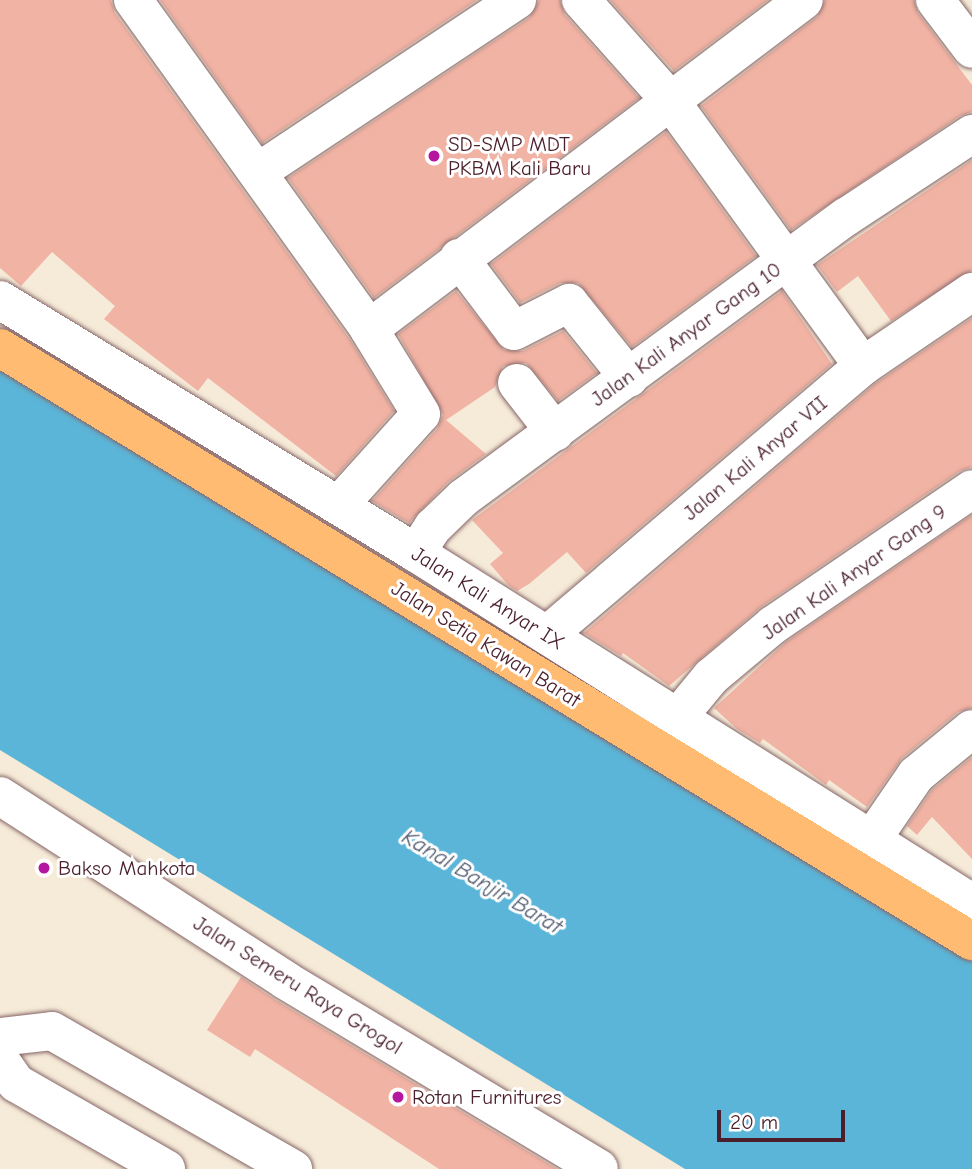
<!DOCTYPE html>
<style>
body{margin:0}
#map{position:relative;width:972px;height:1169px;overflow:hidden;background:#f6ebd8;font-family:"Comic Neue",sans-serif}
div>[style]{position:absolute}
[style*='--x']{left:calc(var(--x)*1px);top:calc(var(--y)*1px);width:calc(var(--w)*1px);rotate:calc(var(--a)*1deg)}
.water>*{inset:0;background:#5bb5d8}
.building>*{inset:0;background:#f1b3a4}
.roads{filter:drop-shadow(0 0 2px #866668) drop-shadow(0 0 2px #866668)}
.minor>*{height:38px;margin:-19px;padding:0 19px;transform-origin:19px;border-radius:19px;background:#fff}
.major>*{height:38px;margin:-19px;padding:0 19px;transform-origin:19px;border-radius:19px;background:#ffbb71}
.dots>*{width:19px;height:19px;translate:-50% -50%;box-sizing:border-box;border:4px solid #fff;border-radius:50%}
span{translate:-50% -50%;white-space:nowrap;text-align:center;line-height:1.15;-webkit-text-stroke:6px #fff;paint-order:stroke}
.poi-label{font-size:21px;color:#4a1f2b}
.left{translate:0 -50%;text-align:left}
.street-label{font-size:21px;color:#4a1f2b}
.water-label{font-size:23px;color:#515b70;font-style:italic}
.scale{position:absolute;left:717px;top:1110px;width:128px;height:32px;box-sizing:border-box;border:4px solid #4a1f2b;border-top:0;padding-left:9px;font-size:21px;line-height:24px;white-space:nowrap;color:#4a1f2b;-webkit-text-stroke:5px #fff;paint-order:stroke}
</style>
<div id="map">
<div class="water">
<i style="clip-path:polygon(0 363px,972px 957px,972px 1169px,685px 1169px,0 750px)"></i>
</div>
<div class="building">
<i style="clip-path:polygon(0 0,111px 0,115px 13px,351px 341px,394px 411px,336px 476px,208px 378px,198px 391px,104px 319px,115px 306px,52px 252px,21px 286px,0 268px)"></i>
<i style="clip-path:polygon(160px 0,477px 0,262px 143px)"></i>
<i style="clip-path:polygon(539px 0,560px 0,565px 15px,639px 98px,374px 298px,288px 178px,529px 18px)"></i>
<i style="clip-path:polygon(610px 0,768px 0,674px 71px)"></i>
<i style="clip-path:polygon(825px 0,914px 0,918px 13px,972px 85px,972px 112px,960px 116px,791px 230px,701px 106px,817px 17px)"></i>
<i style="clip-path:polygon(666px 132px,756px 256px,632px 347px,578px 283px,560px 283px,520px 303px,491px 264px)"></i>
<i style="clip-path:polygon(972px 160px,972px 270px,891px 321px,858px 276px,837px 292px,817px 265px)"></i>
<i style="clip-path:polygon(456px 291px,504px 350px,523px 351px,563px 331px,597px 373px,558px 401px,526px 363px,503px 366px,495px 387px,446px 420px,486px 454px,448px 482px,409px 523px,372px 501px,437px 429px,443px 415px,398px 334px)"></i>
<i style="clip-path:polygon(782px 291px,832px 364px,586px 573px,567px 552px,529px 584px,517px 591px,508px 585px,490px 564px,503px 553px,472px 520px)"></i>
<i style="clip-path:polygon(972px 318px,972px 467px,960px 471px,761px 607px,669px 686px,623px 653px,621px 656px,584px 633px,876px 383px)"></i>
<i style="clip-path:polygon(972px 515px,972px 708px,958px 712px,902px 758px,867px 807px,829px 780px,826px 785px,763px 739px,760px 743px,737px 729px,714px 708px,786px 642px)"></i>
<i style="clip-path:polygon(972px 757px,972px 859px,932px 817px,917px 835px,907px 826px,932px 790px)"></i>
<i style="clip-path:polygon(241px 977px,274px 999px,557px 1169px,439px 1169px,255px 1049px,250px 1057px,207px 1030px)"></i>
</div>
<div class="roads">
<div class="minor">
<i style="--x:133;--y:0;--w:405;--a:54.3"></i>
<i style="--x:581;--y:0;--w:132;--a:48.4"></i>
<i style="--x:669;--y:99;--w:330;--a:54"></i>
<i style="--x:935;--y:0;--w:61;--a:52.9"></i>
<i style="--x:258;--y:172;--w:311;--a:-33.6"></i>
<i style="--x:459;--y:258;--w:91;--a:53"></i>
<i style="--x:514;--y:331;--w:62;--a:-27"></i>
<i style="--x:569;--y:303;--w:96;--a:51.3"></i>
<i style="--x:0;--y:300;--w:487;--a:31.3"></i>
<i style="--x:416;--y:553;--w:657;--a:32.19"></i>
<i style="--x:517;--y:383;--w:62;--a:52.2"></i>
<i style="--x:339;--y:505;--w:122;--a:-48"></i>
<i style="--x:421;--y:414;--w:100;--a:-121.5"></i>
<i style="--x:369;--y:329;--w:545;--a:-37.1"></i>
<i style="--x:416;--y:553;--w:31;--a:-57"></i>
<i style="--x:433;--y:527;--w:42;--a:-44"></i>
<i style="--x:463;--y:498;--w:475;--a:-36.3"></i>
<i style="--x:846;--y:217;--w:151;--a:-33.4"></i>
<i style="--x:547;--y:635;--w:415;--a:-40.4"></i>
<i style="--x:863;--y:366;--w:132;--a:-34.2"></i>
<i style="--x:678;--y:717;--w:52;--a:-50.5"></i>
<i style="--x:711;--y:677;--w:81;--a:-40"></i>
<i style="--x:773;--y:625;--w:241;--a:-34.3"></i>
<i style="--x:0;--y:796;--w:339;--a:32.8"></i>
<i style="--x:285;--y:980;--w:366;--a:31"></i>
<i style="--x:872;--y:839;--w:78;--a:-55.5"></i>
<i style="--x:916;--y:775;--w:72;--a:-39.4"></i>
<i style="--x:0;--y:1037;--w:52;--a:-6.6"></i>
<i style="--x:52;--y:1031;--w:278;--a:29.8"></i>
<i style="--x:0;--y:1060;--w:28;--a:55"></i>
<i style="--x:16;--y:1083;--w:173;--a:29.8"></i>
</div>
<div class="major">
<i style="--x:0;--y:348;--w:1139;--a:31.39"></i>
</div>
</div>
<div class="dots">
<i style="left:434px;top:156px;background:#b5179e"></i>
<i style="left:44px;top:868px;background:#b5179e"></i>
<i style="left:398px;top:1097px;background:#b5179e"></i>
</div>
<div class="poi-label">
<span class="left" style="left:448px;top:156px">SD-SMP MDT<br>PKBM Kali Baru</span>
<span class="left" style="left:58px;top:868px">Bakso Mahkota</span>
<span class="left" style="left:412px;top:1097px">Rotan Furnitures</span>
</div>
<div class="street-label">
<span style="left:686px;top:334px;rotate:-36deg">Jalan Kali Anyar Gang 10</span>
<span style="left:755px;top:458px;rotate:-40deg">Jalan Kali Anyar VII</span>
<span style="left:854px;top:572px;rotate:-35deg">Jalan Kali Anyar Gang 9</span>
<span style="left:488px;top:598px;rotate:32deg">Jalan Kali Anyar IX</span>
<span style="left:486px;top:644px;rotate:32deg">Jalan Setia Kawan Barat</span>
<span style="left:298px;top:985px;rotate:32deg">Jalan Semeru Raya Grogol</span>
</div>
<div class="water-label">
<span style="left:482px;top:882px;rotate:31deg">Kanal Banjir Barat</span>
</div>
<div class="scale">20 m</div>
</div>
